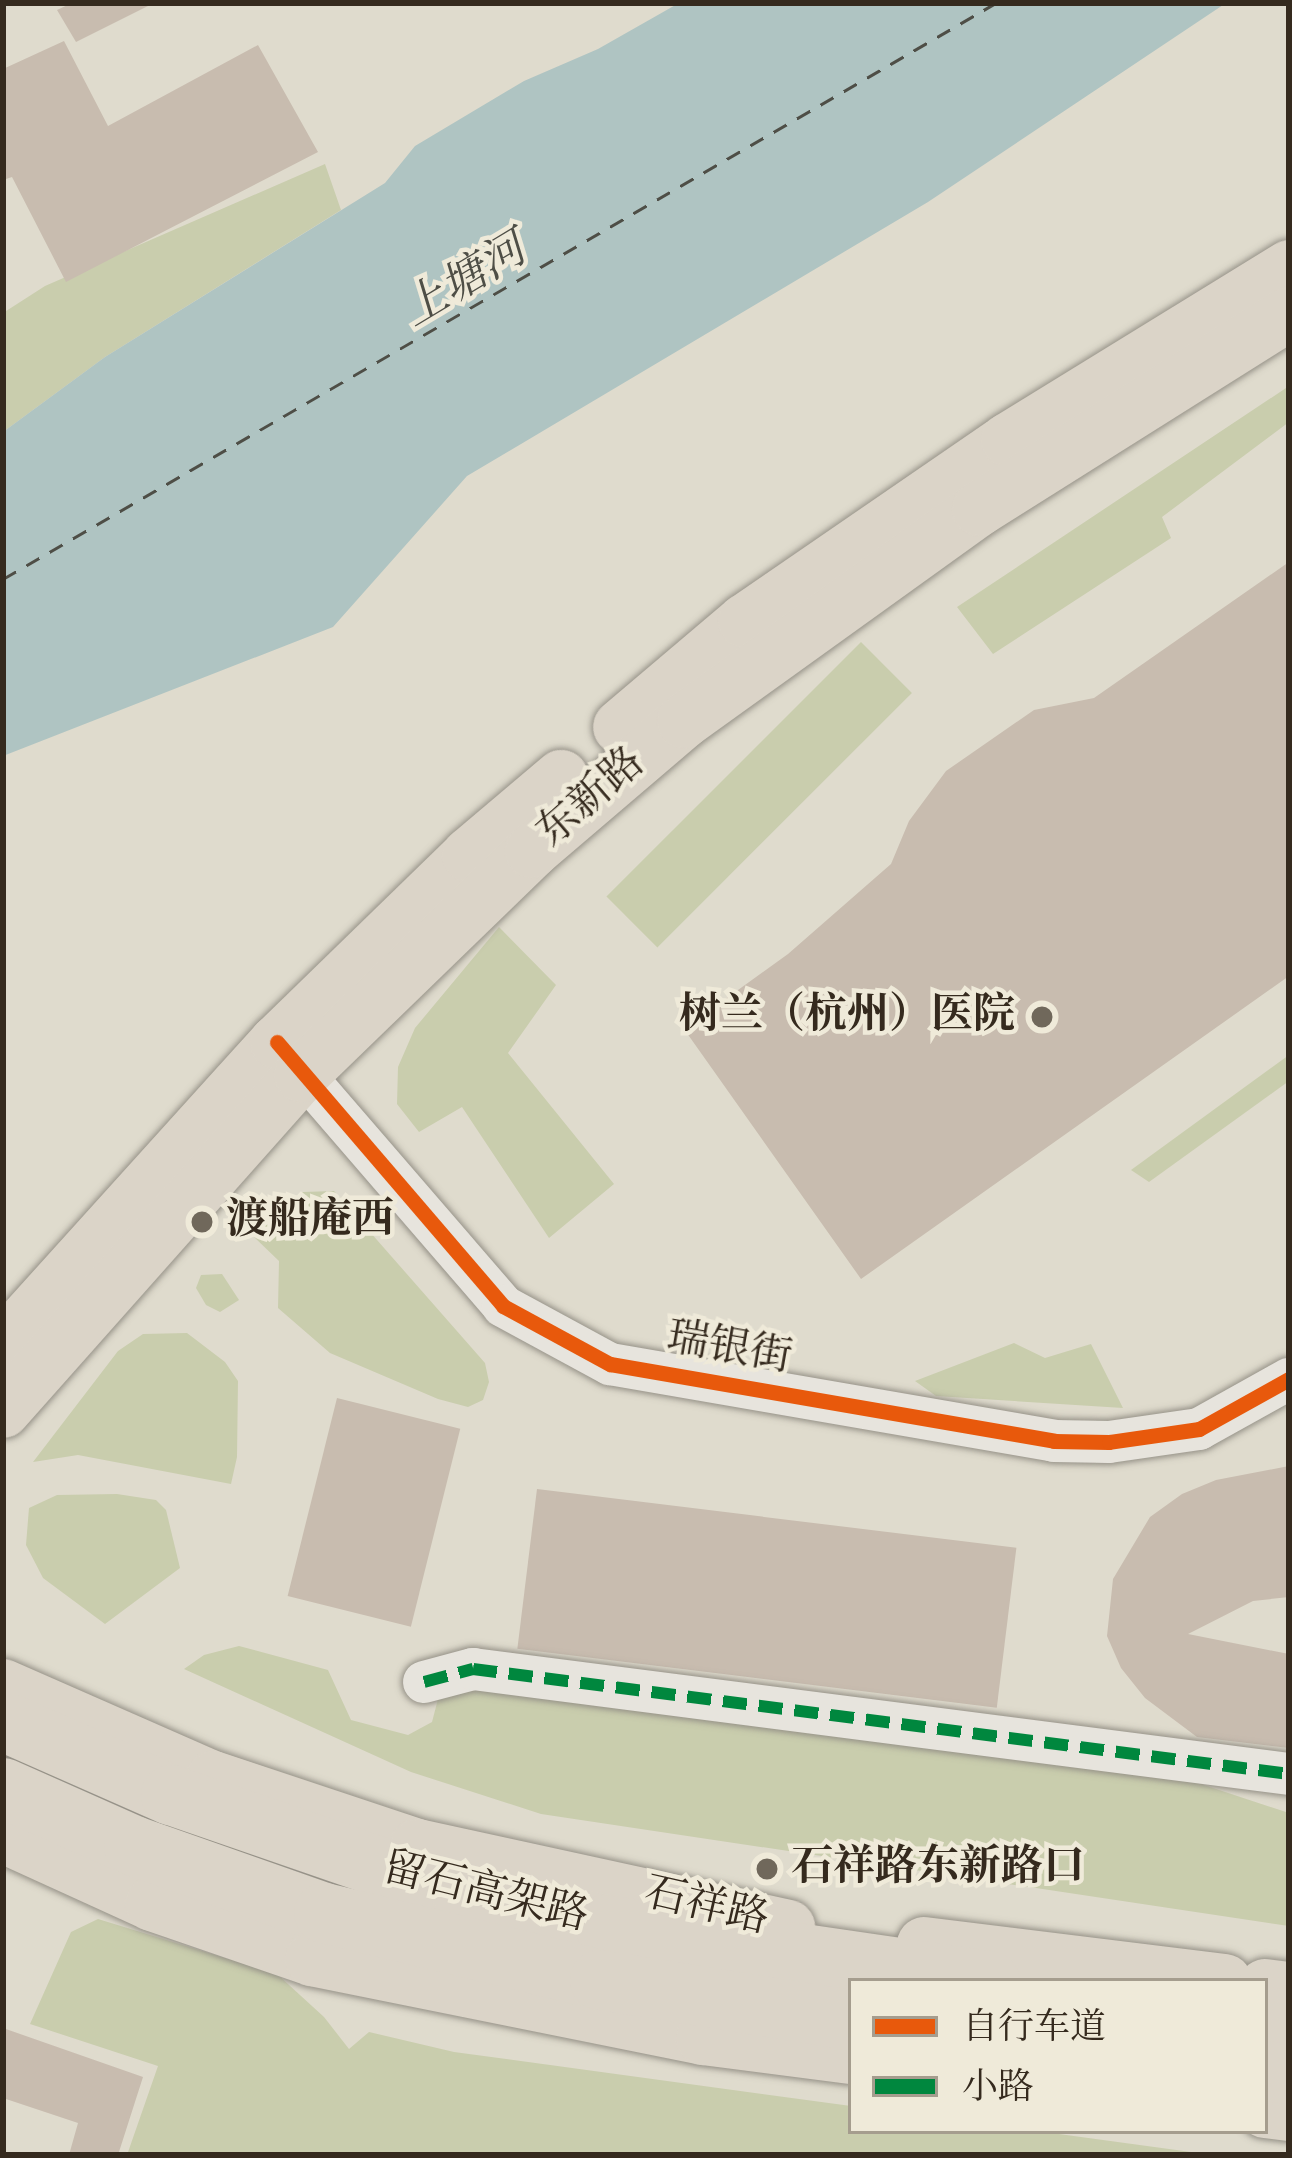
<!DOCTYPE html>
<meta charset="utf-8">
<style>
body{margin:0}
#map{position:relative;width:1292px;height:2158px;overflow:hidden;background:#dfdbcd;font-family:"Sorts Mill Goudy","Noto Serif SC",serif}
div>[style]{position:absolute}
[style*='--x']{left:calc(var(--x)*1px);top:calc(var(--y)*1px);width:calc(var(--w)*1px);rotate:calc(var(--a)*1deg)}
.green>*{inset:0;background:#c9cdad;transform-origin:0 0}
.water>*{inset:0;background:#afc4c2}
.ferry>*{height:3px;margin-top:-1.5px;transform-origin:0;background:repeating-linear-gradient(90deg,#4e4e46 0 15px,transparent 0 27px)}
.building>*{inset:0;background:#c8bcaf;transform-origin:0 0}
.roads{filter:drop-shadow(0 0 3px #969288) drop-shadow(0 0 3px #969288)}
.minor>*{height:42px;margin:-21px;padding:0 21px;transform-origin:21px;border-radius:21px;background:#e7e4dd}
.major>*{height:54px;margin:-27px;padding:0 27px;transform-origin:27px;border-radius:27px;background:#dbd4c8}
.highway>*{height:60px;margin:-30px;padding:0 30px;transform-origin:30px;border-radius:30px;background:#dbd4c8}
.quiet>*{height:12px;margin-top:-6px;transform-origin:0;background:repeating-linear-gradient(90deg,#00873e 0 24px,transparent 0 36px)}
.cycleway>*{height:15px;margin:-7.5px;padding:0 7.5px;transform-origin:7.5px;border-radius:7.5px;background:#e8590c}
.dots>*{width:33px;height:33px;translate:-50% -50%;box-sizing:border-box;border:6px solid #efead9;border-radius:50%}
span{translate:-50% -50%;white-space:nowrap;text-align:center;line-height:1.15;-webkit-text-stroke:9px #efead9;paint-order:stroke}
.street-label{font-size:42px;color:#352a1e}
.poi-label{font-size:42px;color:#352a1e;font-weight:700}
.right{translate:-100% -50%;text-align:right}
.left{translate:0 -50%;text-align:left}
.water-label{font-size:45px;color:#4e4e46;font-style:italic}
.frame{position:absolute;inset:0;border:6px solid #352a1e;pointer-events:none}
.legend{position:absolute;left:848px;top:1978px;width:420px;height:156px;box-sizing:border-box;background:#efead9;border:3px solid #a59d8e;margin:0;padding:15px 21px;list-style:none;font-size:36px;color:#352a1e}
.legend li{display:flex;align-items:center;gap:24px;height:60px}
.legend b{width:60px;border:3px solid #a59d8e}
</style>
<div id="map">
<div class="green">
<i style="clip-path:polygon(325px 164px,341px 210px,105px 357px,3px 432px,3px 313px,45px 286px)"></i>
<i style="clip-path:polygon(1289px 386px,1289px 422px,1162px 517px,1171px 538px,993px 654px,957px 607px)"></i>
<i style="left:861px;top:642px;width:72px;height:360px;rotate:45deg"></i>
<i style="clip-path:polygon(499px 927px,556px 985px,508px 1053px,614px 1184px,549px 1238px,462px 1107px,419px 1132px,397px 1104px,398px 1067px,415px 1028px)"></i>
<i style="clip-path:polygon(1289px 1055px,1289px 1081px,1149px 1182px,1131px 1170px)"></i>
<i style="clip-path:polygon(334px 1191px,485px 1363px,489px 1382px,483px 1400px,468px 1407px,438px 1399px,330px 1353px,278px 1308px,279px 1261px,254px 1237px,274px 1211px,303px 1192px)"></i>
<i style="clip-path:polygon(222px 1274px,239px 1300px,220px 1312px,206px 1305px,196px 1288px,201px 1275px)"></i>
<i style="clip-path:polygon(187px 1333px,225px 1362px,238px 1381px,237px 1457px,231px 1484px,78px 1455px,33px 1462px,118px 1351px,143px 1334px)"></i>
<i style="clip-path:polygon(1014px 1343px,1045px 1358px,1091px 1344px,1123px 1408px,936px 1396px,915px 1381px)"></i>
<i style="clip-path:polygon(117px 1494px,156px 1500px,166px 1510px,180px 1568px,105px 1624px,43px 1578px,26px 1545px,29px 1508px,57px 1495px)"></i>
<i style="clip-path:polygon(239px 1646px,328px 1670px,351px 1720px,408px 1735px,432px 1722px,443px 1680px,1198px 1783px,1289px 1813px,1289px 1926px,541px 1814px,411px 1772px,184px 1669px,204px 1655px)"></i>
<i style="clip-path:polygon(98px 1919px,277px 1974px,324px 2017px,349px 2049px,369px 2032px,454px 2052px,851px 2106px,851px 2131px,1037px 2131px,1213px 2155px,127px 2155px,158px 2066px,30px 2024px,71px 1932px)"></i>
</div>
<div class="water">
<i style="clip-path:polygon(679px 3px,1226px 3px,928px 202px,467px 476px,333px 627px,3px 756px,3px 432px,105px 357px,385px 183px,415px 146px,524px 81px,598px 49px)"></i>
</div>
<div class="ferry">
<i style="--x:3;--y:579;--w:1148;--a:-30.12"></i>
</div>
<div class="building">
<i style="clip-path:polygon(72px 3px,154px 3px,76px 42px,57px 10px)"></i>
<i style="clip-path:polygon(64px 41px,108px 126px,258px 45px,318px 152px,66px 282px,12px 177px,3px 180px,3px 69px)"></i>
<i style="clip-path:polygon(1289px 562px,1289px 976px,861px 1279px,684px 1029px,788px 954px,891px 864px,909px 821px,946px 771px,1034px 710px,1094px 698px)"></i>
<i style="left:337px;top:1398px;width:127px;height:204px;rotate:14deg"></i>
<i style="clip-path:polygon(1289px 1466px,1289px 1597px,1253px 1601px,1188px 1634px,1289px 1654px,1289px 1748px,1197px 1737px,1145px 1698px,1121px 1668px,1107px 1636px,1113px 1579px,1150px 1517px,1182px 1494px,1216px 1480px)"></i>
<i style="left:537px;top:1489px;width:483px;height:161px;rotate:7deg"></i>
<i style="clip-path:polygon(3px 2028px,143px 2077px,118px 2155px,69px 2155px,78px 2123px,3px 2098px)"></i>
</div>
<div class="roads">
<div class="minor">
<i style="--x:285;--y:1053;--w:334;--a:49.2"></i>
<i style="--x:503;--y:1306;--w:122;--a:28.5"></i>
<i style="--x:610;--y:1364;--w:451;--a:9.8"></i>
<i style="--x:1054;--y:1441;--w:55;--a:1"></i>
<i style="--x:1109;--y:1442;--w:91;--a:-8.2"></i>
<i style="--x:1199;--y:1429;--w:103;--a:-29.1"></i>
<i style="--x:424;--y:1682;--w:51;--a:-14.9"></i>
<i style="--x:473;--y:1669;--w:823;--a:7.33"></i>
</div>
<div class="major">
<i style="--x:620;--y:727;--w:164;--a:-40.3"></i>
<i style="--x:745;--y:621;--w:319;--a:-34.5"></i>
<i style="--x:1008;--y:440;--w:330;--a:-31.6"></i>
<i style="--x:3;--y:1345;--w:409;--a:-47.9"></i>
<i style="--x:277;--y:1042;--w:268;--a:-44.2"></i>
<i style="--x:469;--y:855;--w:121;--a:-40.3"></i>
<i style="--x:3;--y:1411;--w:449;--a:-48.4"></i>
<i style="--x:301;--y:1075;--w:322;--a:-44.1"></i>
<i style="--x:532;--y:851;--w:200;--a:-40.5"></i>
<i style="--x:684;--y:721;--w:363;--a:-35.7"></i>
<i style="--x:979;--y:509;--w:366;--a:-32.2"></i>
<i style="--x:3;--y:1686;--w:229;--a:23.7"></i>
<i style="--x:213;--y:1778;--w:215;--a:18.4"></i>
<i style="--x:417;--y:1846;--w:380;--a:12.3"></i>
<i style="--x:3;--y:1836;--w:164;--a:24.5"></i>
<i style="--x:152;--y:1904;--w:169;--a:19"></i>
<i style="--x:312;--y:1959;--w:399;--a:11.4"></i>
<i style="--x:703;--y:2038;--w:149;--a:7.3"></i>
<i style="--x:924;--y:1944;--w:303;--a:7"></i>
<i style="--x:1265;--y:1986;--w:24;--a:7"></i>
<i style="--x:1265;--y:2111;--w:24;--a:7"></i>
</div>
<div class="highway">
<i style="--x:3;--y:1721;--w:184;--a:23.8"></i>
<i style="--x:171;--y:1795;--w:308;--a:19"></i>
<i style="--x:462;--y:1895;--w:145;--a:11.9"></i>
<i style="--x:604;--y:1925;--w:390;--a:8.3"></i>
<i style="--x:3;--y:1788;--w:143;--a:23.9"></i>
<i style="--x:134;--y:1846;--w:201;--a:19.4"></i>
<i style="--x:324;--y:1913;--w:284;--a:13.6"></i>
<i style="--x:600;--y:1980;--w:254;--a:9.1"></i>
<i style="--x:1265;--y:2017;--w:24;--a:7"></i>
<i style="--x:1265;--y:2071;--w:24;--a:7"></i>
</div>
</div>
<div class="quiet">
<i style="--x:424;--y:1682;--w:51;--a:-14.9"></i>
<i style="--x:473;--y:1669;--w:823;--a:7.33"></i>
</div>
<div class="cycleway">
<i style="--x:277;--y:1042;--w:348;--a:49.4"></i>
<i style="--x:503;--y:1306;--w:122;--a:28.5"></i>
<i style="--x:610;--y:1364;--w:451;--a:9.8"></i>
<i style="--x:1054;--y:1441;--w:55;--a:1"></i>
<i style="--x:1109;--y:1442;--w:91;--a:-8.2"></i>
<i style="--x:1199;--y:1429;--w:103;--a:-29.1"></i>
</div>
<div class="dots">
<i style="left:1042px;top:1017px;background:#70685b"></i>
<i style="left:202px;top:1222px;background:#70685b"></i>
<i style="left:767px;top:1869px;background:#70685b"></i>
</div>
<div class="street-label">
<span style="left:592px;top:799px;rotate:-41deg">东新路</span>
<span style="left:729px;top:1350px;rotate:10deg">瑞银街</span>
<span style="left:485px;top:1894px;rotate:14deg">留石高架路</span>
<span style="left:706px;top:1908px;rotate:13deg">石祥路</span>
</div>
<div class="poi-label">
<span class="right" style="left:1015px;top:1017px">树兰（杭州）医院</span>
<span class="left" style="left:226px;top:1222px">渡船庵西</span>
<span class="left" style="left:791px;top:1869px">石祥路东新路口</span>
</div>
<div class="water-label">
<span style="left:466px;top:283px;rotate:-31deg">上塘河</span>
</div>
<div class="frame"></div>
<ul class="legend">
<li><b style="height:15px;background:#e8590c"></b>自行车道</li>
<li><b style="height:15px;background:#00873e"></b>小路</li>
</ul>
</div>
